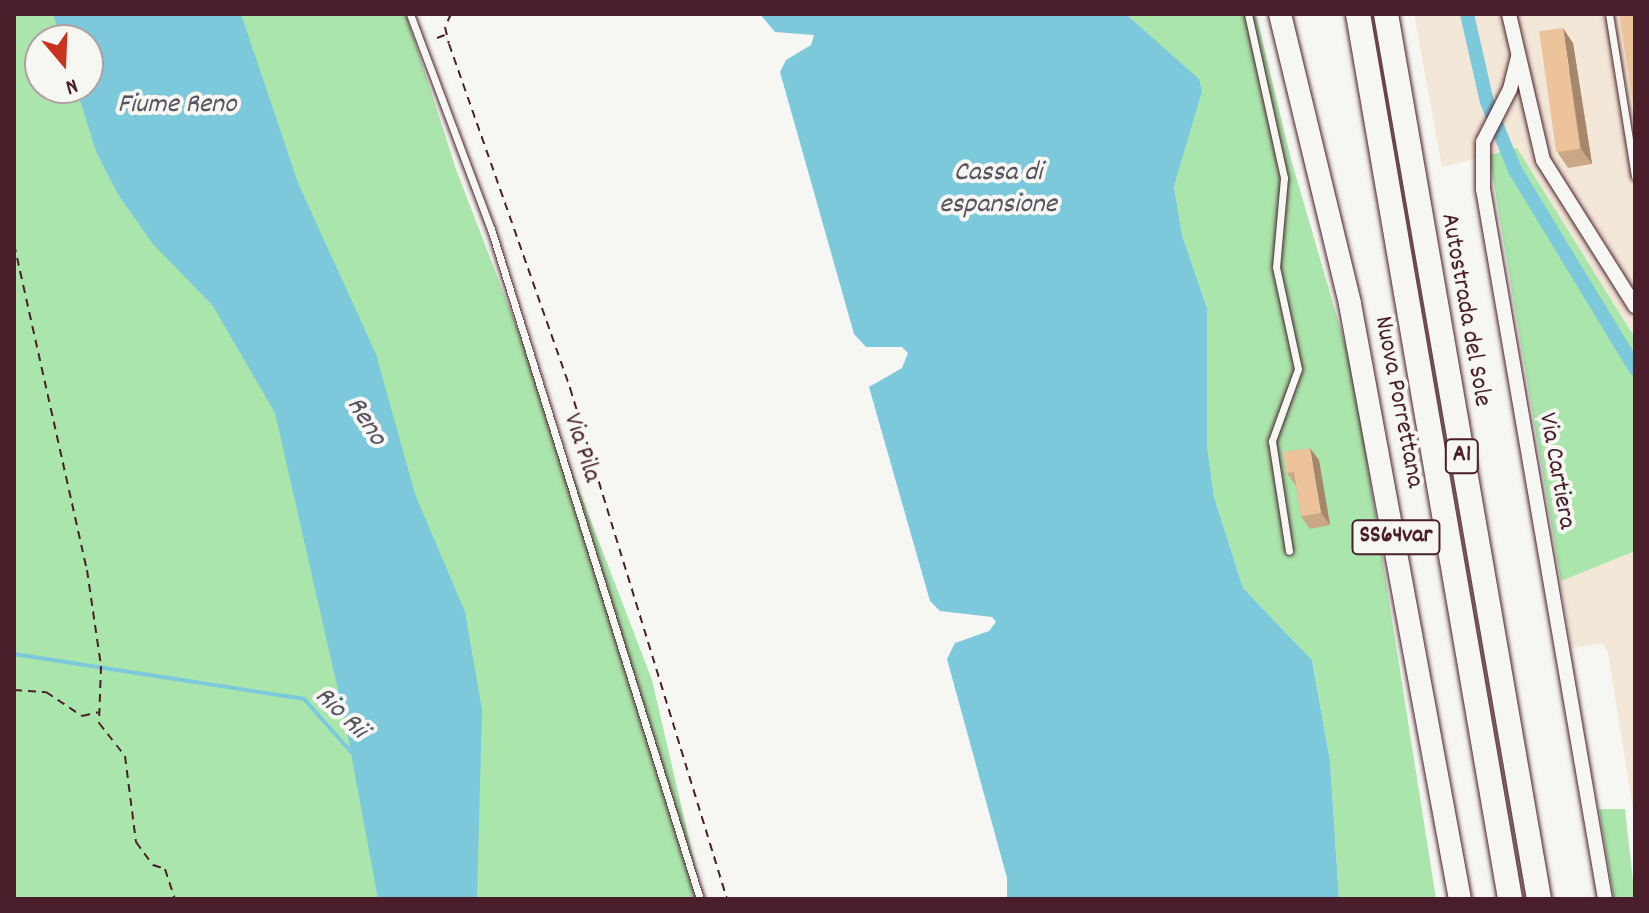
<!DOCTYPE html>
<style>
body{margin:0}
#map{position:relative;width:1649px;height:913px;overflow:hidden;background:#f6f6f2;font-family:Dekko,sans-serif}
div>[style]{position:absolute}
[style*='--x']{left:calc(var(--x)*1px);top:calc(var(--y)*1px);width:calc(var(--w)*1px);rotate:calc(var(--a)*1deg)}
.built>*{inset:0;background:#f3e7d8}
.green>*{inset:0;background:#aae5ab}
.water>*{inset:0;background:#7cc9db}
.stream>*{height:4px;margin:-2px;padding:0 2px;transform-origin:2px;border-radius:2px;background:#7cc9db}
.canal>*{height:14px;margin:-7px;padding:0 7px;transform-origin:7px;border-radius:7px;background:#7cc9db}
.path>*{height:2px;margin-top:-1px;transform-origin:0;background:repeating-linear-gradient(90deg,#4a1f2b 0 8px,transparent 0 14px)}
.roads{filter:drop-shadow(0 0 2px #4a1f2b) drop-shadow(0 0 2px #4a1f2b)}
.service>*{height:7px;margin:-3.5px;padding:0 3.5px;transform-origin:3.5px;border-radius:3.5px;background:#f6f6f2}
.minor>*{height:14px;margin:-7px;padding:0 7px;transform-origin:7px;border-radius:7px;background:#f6f6f2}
.trunk>*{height:22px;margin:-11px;padding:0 11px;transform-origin:11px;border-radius:11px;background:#f6f6f2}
.motorway>*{height:24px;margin:-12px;padding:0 12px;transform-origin:12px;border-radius:12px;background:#f6f6f2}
.wall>*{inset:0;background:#cba885}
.shaded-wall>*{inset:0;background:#a5886c}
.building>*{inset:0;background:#ecc39b;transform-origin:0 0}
span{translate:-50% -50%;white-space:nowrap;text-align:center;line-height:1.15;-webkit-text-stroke:8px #f6f6f2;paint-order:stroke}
.shield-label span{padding:2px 6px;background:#f6f6f2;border:2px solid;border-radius:6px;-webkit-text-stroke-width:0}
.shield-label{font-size:24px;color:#4a1f2b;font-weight:700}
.street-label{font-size:26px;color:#4a1f2b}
.water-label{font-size:28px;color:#595260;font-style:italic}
.frame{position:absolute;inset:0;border:16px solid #4a1f2b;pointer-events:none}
.north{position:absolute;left:24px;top:24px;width:80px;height:80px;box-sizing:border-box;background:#f6f6f2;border:2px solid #b1a0a2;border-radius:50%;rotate:161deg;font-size:22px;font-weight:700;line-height:32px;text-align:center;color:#4a1f2b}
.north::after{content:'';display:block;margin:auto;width:28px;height:36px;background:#c8321e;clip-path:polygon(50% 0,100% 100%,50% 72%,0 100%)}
</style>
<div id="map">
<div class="built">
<i style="clip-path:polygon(1414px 14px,1635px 14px,1635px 338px,1517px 148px,1442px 167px)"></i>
<i style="clip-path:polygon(1635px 551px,1635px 822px,1608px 652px,1603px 643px,1572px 648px,1561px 581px)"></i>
</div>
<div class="green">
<i style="clip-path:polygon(evenodd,14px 14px,406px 14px,456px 169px,652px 680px,703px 899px,14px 899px,14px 14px,40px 40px,88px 40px,88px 88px,40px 88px,40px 40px)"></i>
<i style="clip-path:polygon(1126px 14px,1256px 14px,1291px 159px,1353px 372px,1436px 899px,1339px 899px,1330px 761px,1312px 660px,1243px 588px,1214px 497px,1207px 446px,1207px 308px,1182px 235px,1174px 185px,1202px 92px,1185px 67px)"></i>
<i style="clip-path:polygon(1517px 148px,1635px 338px,1635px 551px,1561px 581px,1489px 155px)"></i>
<i style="clip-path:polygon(1599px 809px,1625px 809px,1635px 899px,1614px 899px)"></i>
</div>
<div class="water">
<i style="clip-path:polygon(53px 14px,241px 14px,298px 183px,376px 354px,415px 494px,465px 612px,482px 710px,477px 899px,378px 899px,345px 721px,275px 413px,213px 306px,153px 244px,119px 196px,97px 154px,76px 88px,88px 88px,88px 40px,61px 40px)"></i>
<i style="clip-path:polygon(760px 14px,1126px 14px,1199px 79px,1202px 92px,1174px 186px,1182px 235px,1207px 308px,1207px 446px,1214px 497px,1243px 588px,1312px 660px,1330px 761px,1339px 899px,1007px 899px,1007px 878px,947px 659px,955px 643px,989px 631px,996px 622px,992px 617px,940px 611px,930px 601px,869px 387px,902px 368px,908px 353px,902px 347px,866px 347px,854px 334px,780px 72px,786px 60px,811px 45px,814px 35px,775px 32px)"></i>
</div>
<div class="stream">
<i style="--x:14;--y:654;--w:293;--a:8.8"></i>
<i style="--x:304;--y:699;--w:74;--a:48.3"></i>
</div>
<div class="canal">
<i style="--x:1467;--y:14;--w:90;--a:77.2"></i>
<i style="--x:1487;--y:102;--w:74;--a:67.6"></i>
<i style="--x:1515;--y:170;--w:232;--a:58.8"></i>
</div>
<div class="path">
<i style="--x:451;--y:14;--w:14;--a:115"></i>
<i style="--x:445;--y:27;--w:17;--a:77"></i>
<i style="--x:449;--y:44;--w:365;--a:70.6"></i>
<i style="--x:570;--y:388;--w:535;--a:72.92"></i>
<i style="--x:437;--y:38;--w:9;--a:-21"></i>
<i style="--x:14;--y:244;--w:334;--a:77.4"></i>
<i style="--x:87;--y:570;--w:97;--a:81.7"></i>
<i style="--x:101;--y:666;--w:57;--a:92"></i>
<i style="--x:99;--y:723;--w:42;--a:51.8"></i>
<i style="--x:125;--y:756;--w:87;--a:82.7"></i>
<i style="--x:136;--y:842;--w:29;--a:54"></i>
<i style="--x:153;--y:865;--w:13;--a:18"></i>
<i style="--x:165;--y:869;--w:32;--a:72"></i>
<i style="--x:14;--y:690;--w:32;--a:4"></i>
<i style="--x:46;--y:692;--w:43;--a:33.7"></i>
<i style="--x:82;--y:716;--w:17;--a:-13"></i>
</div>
<div class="roads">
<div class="service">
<i style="--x:410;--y:14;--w:230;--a:69.4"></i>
<i style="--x:491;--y:229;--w:702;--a:72.68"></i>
<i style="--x:1248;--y:14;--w:168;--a:77.6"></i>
<i style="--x:1284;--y:178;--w:89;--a:95.1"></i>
<i style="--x:1276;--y:267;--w:104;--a:77.8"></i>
<i style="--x:1298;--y:369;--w:77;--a:109.9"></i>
<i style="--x:1272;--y:441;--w:111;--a:81.2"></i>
<i style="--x:1609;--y:14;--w:164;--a:80.9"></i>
</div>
<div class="minor">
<i style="--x:1509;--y:14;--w:150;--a:76.9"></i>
<i style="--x:1543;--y:160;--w:173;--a:57.8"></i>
<i style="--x:1518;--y:57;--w:33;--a:104"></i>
<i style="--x:1510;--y:89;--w:59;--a:117"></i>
<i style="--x:1483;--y:142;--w:47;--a:90"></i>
<i style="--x:1483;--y:189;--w:720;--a:80.25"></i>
</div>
<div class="trunk">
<i style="--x:1280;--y:14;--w:298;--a:76.4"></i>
<i style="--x:1350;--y:304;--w:605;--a:79.53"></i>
</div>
<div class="motorway">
<i style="--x:1358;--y:14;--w:898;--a:80.25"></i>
<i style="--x:1386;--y:14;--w:898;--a:80.19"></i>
</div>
</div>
<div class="wall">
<i style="clip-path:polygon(1573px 43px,1592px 164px,1568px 168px,1558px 153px)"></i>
<i style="clip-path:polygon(1319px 460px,1330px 525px,1310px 529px,1301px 516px,1296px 486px,1287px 473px)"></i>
</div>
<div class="shaded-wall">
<i style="clip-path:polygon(1563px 28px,1573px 43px,1592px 164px,1581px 149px)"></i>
<i style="clip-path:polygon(1310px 448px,1319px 460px,1330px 525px,1321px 513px)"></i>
</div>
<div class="building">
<i style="clip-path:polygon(1619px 14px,1635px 14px,1635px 117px)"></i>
<i style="left:1563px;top:28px;width:122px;height:24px;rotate:82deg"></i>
<i style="clip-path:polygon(1310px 448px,1321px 513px,1301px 516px,1294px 472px,1287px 473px,1283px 452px)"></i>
</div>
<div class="shield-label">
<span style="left:1462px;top:456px">A1</span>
<span style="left:1396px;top:537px">SS64var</span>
</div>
<div class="street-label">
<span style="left:1465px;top:310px;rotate:80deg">Autostrada del Sole</span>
<span style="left:1398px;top:402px;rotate:79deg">Nuova Porrettana</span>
<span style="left:581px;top:448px;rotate:72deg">Via Pila</span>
<span style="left:1556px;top:471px;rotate:80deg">Via Cartiera</span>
</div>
<div class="water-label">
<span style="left:177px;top:106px">Fiume Reno</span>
<span style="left:998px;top:190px">Cassa di<br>espansione</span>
<span style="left:365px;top:422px;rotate:58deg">Reno</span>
<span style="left:340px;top:714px;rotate:44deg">Rio Rii</span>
</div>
<div class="frame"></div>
<div class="north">N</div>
</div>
